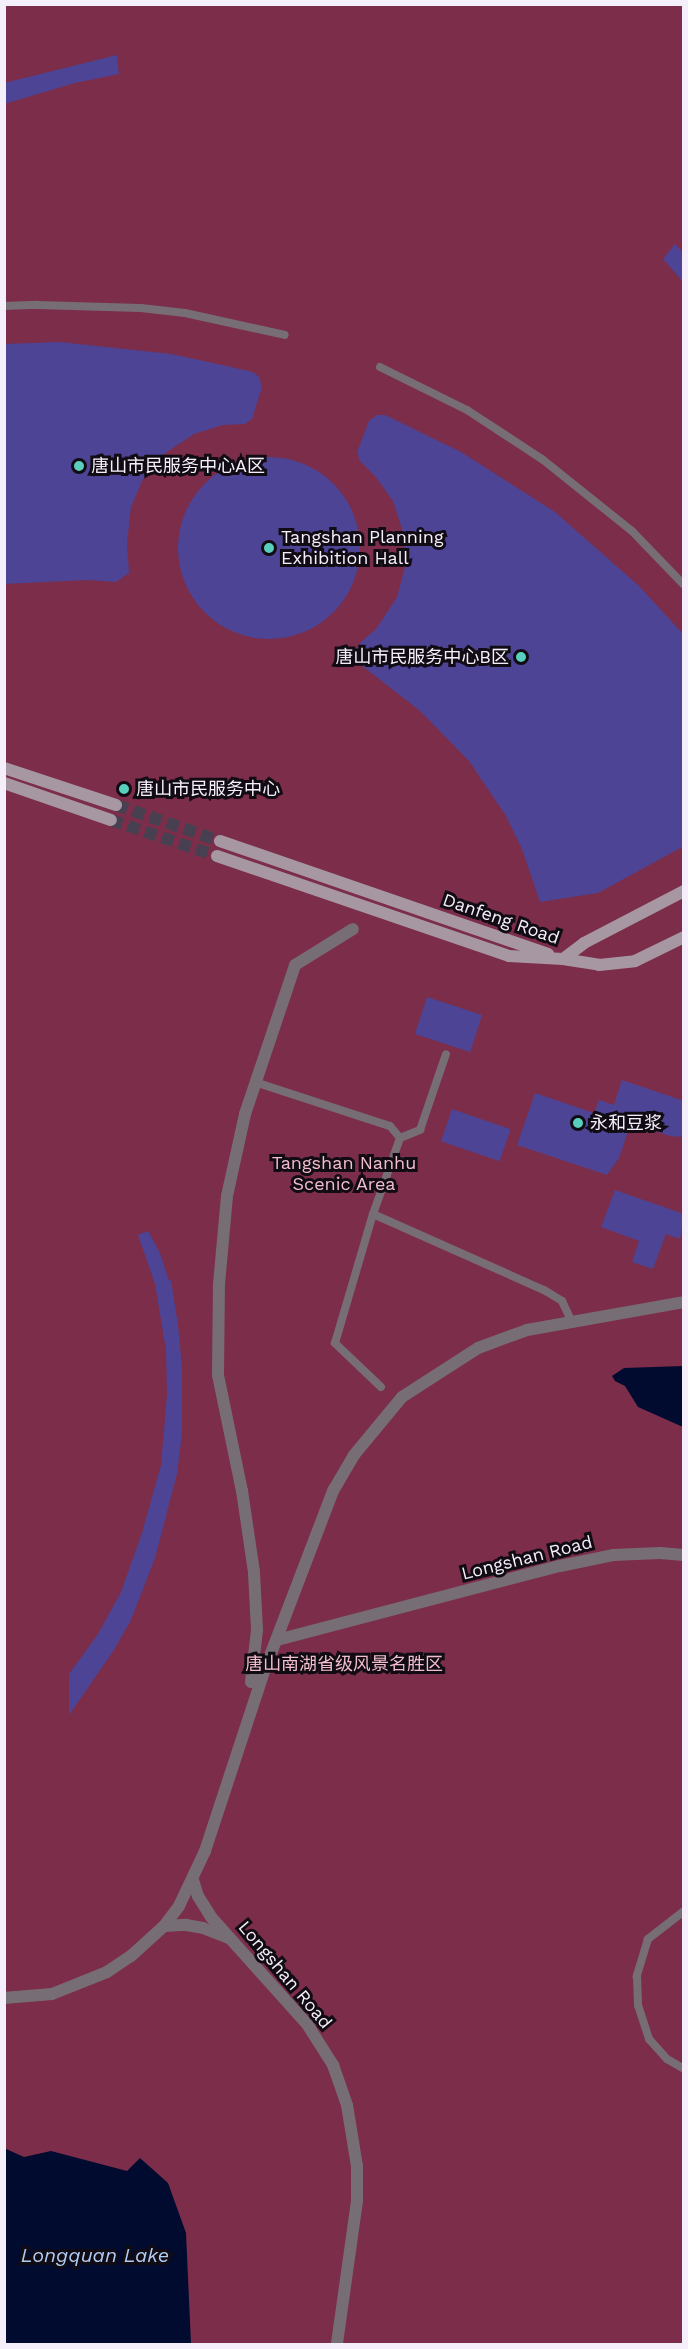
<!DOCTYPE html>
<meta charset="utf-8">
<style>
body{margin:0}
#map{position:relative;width:688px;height:2349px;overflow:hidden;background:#2a2132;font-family:"Work Sans","Noto Sans SC",sans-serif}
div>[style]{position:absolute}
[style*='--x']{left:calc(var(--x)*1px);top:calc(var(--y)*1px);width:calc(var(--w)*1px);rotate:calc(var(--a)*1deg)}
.green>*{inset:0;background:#7c2d49;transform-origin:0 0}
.water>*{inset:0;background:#000b2f}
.building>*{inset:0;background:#4d4496;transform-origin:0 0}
.round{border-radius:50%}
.secondary-tunnel>*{height:12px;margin-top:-6px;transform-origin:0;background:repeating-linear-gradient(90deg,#484050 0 12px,transparent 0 18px)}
.lane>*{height:8px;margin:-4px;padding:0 4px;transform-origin:4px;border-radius:4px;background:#776e75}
.street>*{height:12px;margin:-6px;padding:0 6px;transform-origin:6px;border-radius:6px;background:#776e75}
.secondary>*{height:12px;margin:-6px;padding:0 6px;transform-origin:6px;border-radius:6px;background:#a697a2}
.dots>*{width:16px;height:16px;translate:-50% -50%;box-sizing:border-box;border:3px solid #110c14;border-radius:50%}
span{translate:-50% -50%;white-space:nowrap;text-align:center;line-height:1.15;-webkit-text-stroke:6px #110c14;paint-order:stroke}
.poi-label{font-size:18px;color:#f5effb}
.left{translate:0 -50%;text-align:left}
.right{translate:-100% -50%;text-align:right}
.street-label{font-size:18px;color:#f5effb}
.park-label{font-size:18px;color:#f3becc}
.water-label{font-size:20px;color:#b1ccf4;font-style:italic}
.frame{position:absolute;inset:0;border:6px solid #f5effb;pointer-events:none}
</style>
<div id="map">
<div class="green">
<i style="left:5px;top:5px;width:678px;height:2339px"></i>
</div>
<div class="water">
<i style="clip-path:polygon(683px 1366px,683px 1427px,638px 1407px,625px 1386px,615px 1381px,612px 1376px,624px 1368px)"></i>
<i style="clip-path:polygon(4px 2148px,24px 2157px,51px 2151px,127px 2171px,140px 2158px,168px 2183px,186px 2233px,191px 2344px,5px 2344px)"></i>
</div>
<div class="building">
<i style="clip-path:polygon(117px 55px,119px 74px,75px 83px,4px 104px,4px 83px)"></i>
<i style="clip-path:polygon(675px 244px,684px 254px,684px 283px,663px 259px)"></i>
<i style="clip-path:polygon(60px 342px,171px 354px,222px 365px,253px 372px,259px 377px,262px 387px,252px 419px,245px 424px,223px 425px,194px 434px,164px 454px,143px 479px,131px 507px,127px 544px,129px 573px,116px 582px,87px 580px,4px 584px,4px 344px)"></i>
<i style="clip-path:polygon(377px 415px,385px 415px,461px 452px,555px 512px,639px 586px,684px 635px,684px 846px,598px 893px,540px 902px,522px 849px,506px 816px,469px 761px,419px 710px,361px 665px,357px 650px,360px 643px,376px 629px,397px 597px,405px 567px,404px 535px,393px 501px,375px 476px,360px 461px,357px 452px,369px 421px)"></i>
<i class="round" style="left:178px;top:457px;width:182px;height:182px"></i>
<i style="left:427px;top:997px;width:58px;height:39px;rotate:18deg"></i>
<i style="clip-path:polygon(622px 1080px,684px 1101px,684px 1137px,670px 1136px,631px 1123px,619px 1158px,607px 1175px,517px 1145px,535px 1093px,594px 1113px,599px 1100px,614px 1105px)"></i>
<i style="left:452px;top:1109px;width:62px;height:34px;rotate:19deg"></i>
<i style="clip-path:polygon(615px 1190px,684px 1214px,680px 1239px,666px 1234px,653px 1269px,632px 1262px,639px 1241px,601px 1227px)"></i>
<i style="clip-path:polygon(148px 1231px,160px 1253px,169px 1281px,171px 1280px,178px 1325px,182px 1368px,182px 1433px,177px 1474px,155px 1558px,131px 1620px,114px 1650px,69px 1715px,69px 1674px,98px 1634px,121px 1592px,142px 1533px,161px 1465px,167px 1395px,166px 1350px,155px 1284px,138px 1235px)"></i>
</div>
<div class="secondary-tunnel">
<i style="--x:116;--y:805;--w:110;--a:19.1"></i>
<i style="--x:111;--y:820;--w:112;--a:18.8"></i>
</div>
<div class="lane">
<i style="--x:4;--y:306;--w:33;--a:-2"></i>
<i style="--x:37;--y:305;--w:104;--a:1.7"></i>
<i style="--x:141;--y:308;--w:44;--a:6.5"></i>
<i style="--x:185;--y:313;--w:102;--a:12.4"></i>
<i style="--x:380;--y:367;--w:97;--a:26.3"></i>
<i style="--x:467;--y:410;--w:90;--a:33.2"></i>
<i style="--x:542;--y:459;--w:115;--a:38.7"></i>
<i style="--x:632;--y:531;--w:75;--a:46.1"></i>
<i style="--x:255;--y:1082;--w:142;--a:18.1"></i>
<i style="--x:390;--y:1126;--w:16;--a:50"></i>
<i style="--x:400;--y:1138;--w:22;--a:-22"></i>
<i style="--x:420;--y:1130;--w:80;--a:-71.1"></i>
<i style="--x:373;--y:1214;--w:187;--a:24"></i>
<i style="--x:544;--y:1290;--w:21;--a:31"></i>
<i style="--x:562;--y:1301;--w:21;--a:65"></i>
<i style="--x:381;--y:1387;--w:64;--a:-136.3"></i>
<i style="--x:335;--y:1343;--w:134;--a:-73.6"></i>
<i style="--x:373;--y:1214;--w:81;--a:-70.4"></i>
<i style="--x:684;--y:1911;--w:46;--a:142.1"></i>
<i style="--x:648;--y:1939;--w:39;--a:107"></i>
<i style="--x:637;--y:1976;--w:29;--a:88"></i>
<i style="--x:638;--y:2005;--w:36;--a:72"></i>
<i style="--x:649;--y:2039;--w:27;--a:48"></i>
<i style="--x:667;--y:2059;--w:20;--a:30"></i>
</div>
<div class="street">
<i style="--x:277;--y:1640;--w:293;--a:-14.7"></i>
<i style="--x:560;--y:1566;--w:54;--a:-11.7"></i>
<i style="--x:613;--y:1555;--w:47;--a:-2.4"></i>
<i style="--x:660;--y:1553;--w:24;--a:5"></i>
<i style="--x:251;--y:1682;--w:52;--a:-83.4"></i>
<i style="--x:257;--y:1630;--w:58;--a:-93"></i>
<i style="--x:254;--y:1572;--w:82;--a:-98.4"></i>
<i style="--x:242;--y:1491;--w:118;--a:-101.7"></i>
<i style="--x:218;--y:1375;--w:91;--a:-89.4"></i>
<i style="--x:219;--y:1284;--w:88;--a:-84.8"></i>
<i style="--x:227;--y:1196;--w:84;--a:-77.6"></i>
<i style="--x:245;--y:1114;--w:157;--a:-71.4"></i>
<i style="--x:295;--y:965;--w:68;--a:-31.8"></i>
<i style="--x:193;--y:1880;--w:17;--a:73"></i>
<i style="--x:198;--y:1896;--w:25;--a:58"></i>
<i style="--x:211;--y:1917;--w:144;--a:48.1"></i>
<i style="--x:307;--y:2024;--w:49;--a:57.6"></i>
<i style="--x:333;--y:2065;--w:42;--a:70.7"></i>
<i style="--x:347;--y:2105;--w:62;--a:80.7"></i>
<i style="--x:357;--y:2166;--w:35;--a:90"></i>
<i style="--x:357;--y:2201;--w:144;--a:98"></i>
<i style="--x:164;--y:1926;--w:22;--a:-3"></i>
<i style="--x:186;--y:1925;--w:17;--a:10"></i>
<i style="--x:203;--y:1928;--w:28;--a:21"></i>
<i style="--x:4;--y:1998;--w:48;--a:-4.8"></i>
<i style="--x:52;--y:1994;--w:59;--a:-21.8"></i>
<i style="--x:107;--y:1972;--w:29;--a:-34"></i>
<i style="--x:131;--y:1956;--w:45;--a:-42.3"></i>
<i style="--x:164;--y:1926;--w:25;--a:-53"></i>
<i style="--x:179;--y:1906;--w:61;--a:-64.7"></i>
<i style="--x:205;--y:1851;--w:192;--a:-71.8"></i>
<i style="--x:265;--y:1669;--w:191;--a:-69.1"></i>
<i style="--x:333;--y:1491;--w:42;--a:-59.7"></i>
<i style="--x:354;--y:1455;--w:75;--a:-50.4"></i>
<i style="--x:402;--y:1397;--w:90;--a:-32.8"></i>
<i style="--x:478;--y:1348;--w:52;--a:-20.2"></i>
<i style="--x:527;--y:1330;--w:159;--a:-10.1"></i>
</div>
<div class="secondary">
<i style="--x:4;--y:768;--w:118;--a:18.3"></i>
<i style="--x:4;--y:783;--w:113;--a:19.1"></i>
<i style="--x:220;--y:841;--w:347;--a:19"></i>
<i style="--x:217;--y:856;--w:309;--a:18.9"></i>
<i style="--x:509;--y:956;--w:54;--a:3.2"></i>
<i style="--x:563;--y:959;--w:36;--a:9"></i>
<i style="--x:599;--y:965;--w:36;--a:-6"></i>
<i style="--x:635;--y:961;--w:55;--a:-26.1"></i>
<i style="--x:563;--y:959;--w:26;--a:-37"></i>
<i style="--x:584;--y:943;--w:113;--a:-27.5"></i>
</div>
<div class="dots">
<i style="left:79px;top:466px;background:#5acebd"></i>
<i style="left:269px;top:548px;background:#5acebd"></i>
<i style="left:521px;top:657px;background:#5acebd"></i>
<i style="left:124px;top:789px;background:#5acebd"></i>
<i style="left:578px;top:1123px;background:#5acebd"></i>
</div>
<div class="poi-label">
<span class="left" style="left:91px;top:466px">唐山市民服务中心A区</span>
<span class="left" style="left:281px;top:548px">Tangshan Planning<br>Exhibition Hall</span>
<span class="right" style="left:509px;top:657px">唐山市民服务中心B区</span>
<span class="left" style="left:136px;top:789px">唐山市民服务中心</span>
<span class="left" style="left:590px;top:1123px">永和豆浆</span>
</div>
<div class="street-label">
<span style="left:501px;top:919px;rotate:19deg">Danfeng Road</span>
<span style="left:527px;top:1558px;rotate:-14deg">Longshan Road</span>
<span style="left:285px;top:1975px;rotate:50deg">Longshan Road</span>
</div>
<div class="park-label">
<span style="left:344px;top:1174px">Tangshan Nanhu<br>Scenic Area</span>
<span style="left:344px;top:1664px">唐山南湖省级风景名胜区</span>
</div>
<div class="water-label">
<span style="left:95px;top:2255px">Longquan Lake</span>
</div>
<div class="frame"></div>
</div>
